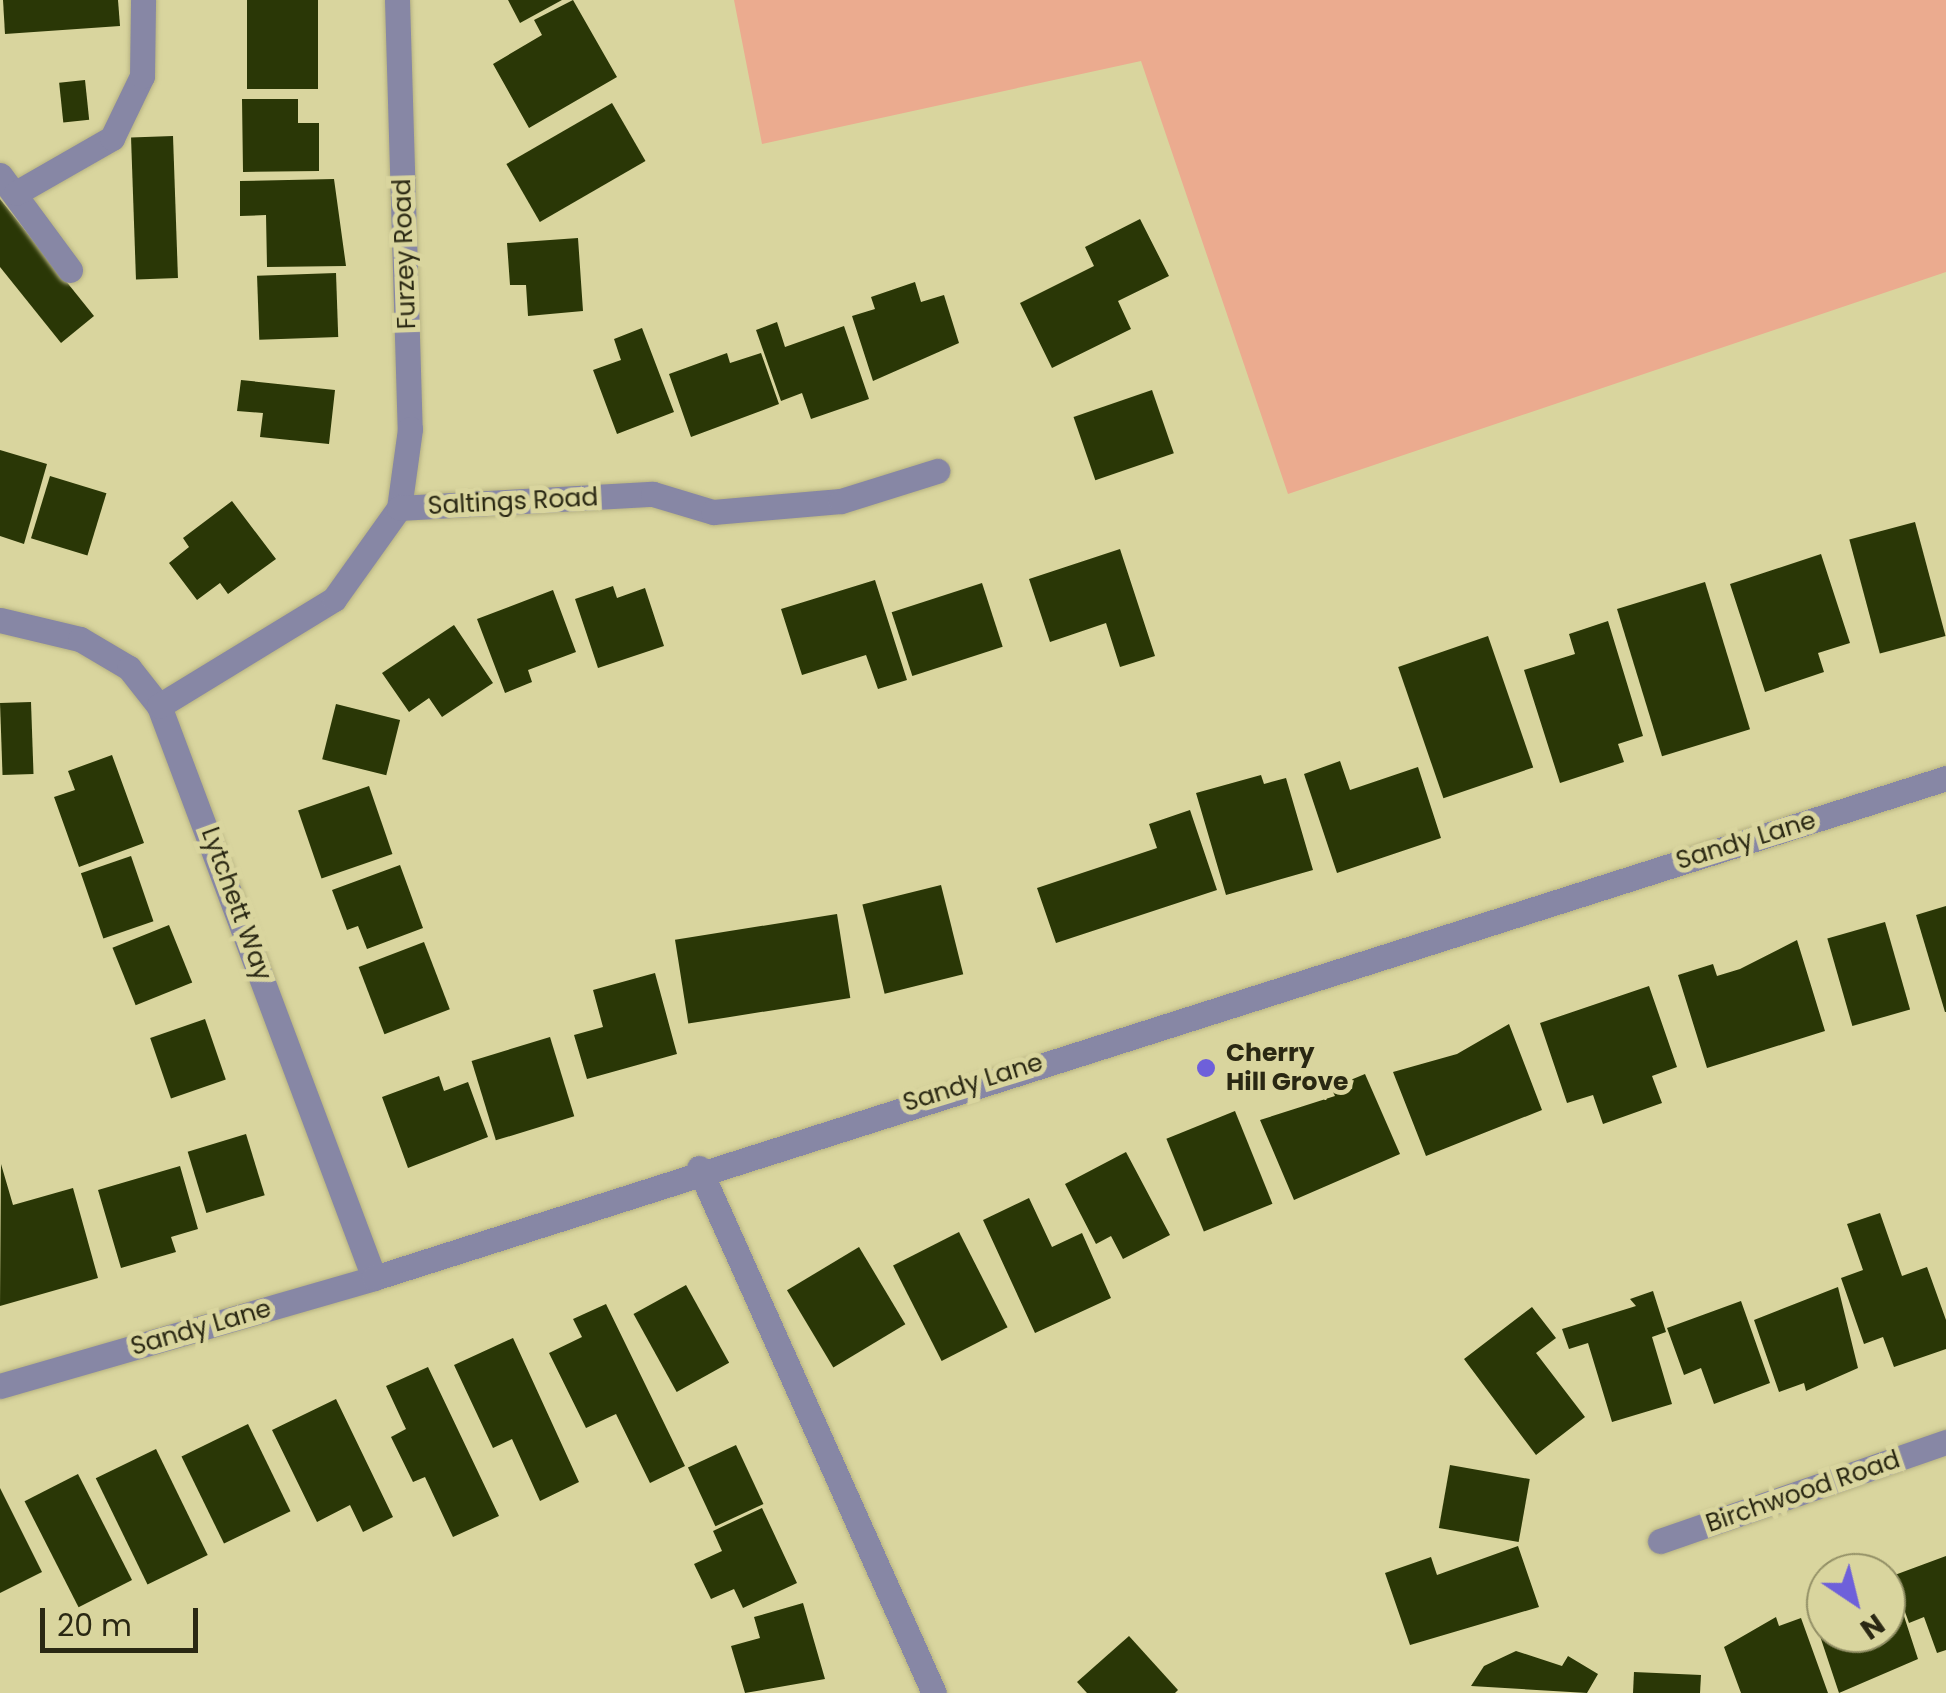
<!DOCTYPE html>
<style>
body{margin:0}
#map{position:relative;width:1946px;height:1693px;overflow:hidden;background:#d9d59e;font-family:Poppins,sans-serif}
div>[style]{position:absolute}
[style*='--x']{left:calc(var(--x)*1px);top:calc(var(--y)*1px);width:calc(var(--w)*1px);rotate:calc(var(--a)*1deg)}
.green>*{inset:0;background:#ebab8f}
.building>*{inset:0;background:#2a3706;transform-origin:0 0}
.roads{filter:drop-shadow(0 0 2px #b6b282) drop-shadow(0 0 2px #b6b282)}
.minor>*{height:25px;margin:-12.5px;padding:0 12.5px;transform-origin:12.5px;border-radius:12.5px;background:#8787a5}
.dots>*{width:28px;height:28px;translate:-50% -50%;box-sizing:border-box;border:5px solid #d9d59e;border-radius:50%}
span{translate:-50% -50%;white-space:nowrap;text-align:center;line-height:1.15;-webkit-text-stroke:10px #d9d59e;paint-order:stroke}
.street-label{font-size:25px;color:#2a2813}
.poi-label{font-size:25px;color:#2a2813;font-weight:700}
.left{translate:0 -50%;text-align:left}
.north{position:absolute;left:1806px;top:1553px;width:100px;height:100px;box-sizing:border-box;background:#d9d59e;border:2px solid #939066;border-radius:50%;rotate:145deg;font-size:28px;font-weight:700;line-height:40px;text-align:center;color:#2a2813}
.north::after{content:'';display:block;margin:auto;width:35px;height:45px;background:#6e60da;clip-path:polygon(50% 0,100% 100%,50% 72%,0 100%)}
.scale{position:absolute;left:40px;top:1608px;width:158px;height:45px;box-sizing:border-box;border:5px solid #2a2813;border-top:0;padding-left:12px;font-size:30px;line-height:35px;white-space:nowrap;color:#2a2813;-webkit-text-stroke:8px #d9d59e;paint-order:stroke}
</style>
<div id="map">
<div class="green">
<i style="clip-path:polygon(734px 0,1946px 0,1946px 272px,1288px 494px,1141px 61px,762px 144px)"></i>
</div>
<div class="building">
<i style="clip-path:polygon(3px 0,118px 0,120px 26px,5px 34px)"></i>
<i style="left:247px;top:0;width:71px;height:89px"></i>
<i style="clip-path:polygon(508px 0,562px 0,520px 23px)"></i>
<i style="clip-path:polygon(573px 0,617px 77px,529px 128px,493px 64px,542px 35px,534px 20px)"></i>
<i style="left:85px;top:80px;width:40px;height:26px;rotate:84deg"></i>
<i style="clip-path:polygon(242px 99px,298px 99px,298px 123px,319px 123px,319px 171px,243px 172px)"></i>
<i style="left:612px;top:103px;width:67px;height:122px;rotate:60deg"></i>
<i style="left:173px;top:136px;width:142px;height:42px;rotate:88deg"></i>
<i style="clip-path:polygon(334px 179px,346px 266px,267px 267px,266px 215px,240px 216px,240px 181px)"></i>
<i style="clip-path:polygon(0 199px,94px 316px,61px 343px,0 267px)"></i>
<i style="clip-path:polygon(1140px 219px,1169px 276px,1118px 301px,1131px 329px,1052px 368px,1020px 303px,1094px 266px,1085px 247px)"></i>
<i style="clip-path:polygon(578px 238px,583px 311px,528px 316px,526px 285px,510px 285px,507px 243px)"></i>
<i style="left:336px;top:273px;width:64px;height:79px;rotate:88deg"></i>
<i style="clip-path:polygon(915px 282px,921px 302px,944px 295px,959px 343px,873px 381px,852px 316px,875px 309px,871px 297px)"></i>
<i style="clip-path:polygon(777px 322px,785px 347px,844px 326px,869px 399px,811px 419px,802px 393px,781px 401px,756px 330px)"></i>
<i style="clip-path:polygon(642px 328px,674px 412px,617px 434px,593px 370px,621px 360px,614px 339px)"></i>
<i style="clip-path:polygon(727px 353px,730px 363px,761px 353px,779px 404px,691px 437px,669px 374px)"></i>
<i style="clip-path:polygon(241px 380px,335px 390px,329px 444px,260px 437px,263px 413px,237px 411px)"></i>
<i style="left:1152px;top:390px;width:67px;height:83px;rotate:71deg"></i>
<i style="clip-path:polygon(0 450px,47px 464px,24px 544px,0 536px)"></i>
<i style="left:50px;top:476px;width:59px;height:65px;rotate:17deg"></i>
<i style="clip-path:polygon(232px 501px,276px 559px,228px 594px,220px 583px,197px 600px,169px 563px,189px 547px,183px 538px)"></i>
<i style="left:1915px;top:522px;width:118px;height:68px;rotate:75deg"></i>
<i style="clip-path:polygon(1120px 549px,1155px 656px,1120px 667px,1106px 623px,1050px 642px,1029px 579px)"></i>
<i style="clip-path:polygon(1821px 554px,1850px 643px,1818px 653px,1824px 672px,1765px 692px,1730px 584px)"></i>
<i style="clip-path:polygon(875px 580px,907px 680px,878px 689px,866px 655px,802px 675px,781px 609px)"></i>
<i style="left:1705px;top:582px;width:154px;height:92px;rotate:73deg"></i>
<i style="left:982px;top:583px;width:67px;height:95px;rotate:72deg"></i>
<i style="clip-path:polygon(613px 586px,617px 598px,645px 588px,664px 646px,598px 668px,575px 599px)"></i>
<i style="clip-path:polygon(553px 590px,576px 652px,528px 670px,532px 682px,505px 693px,477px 619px)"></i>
<i style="clip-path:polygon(1608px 621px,1643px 736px,1618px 744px,1624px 762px,1560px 783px,1524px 670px,1575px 654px,1569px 634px)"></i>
<i style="clip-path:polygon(454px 625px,493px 683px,442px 717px,429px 698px,409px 712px,382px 673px)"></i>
<i style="left:1488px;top:636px;width:139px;height:95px;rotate:71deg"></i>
<i style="left:31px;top:702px;width:72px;height:31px;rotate:88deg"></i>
<i style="left:336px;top:704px;width:66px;height:57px;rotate:14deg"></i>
<i style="clip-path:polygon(112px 755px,144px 843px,79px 867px,54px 797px,75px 790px,68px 771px)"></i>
<i style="clip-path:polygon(1340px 761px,1350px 790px,1418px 767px,1441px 838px,1337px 873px,1304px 774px)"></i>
<i style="clip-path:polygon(1261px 775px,1264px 784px,1286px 778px,1313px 870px,1226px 895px,1196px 793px)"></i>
<i style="left:369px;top:786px;width:72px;height:75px;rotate:71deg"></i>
<i style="clip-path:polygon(1190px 810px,1217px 890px,1056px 943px,1037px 888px,1157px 848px,1149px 824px)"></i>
<i style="left:131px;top:856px;width:69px;height:53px;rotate:71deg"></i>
<i style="clip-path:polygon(400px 865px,423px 928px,367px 949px,358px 926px,347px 930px,332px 890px)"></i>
<i style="left:941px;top:885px;width:92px;height:81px;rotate:76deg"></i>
<i style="clip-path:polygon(1946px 906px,1946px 1012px,1945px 1012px,1916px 915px)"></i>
<i style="left:837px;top:914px;width:85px;height:164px;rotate:81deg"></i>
<i style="left:1885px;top:922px;width:91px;height:60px;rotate:74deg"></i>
<i style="left:169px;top:925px;width:62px;height:61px;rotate:68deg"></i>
<i style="clip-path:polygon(1797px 940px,1825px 1031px,1707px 1068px,1678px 975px,1713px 964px,1717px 976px,1740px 969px)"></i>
<i style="left:424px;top:942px;width:72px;height:70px;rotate:69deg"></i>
<i style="clip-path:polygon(655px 973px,677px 1054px,587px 1079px,574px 1035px,603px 1027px,593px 990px)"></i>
<i style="clip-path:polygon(1649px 986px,1677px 1067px,1652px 1076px,1662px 1103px,1603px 1124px,1593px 1095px,1567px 1103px,1540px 1023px)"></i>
<i style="left:205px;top:1019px;width:64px;height:58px;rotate:71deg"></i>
<i style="clip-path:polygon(1509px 1024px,1542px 1110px,1426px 1156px,1393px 1072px,1457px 1054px)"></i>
<i style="left:550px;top:1037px;width:83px;height:82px;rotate:73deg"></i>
<i style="clip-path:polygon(1365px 1074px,1400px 1154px,1294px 1200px,1260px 1120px,1335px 1096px,1331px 1088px)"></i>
<i style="clip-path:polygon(439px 1076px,444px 1091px,468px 1082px,488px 1137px,408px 1168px,382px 1097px)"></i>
<i style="left:1235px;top:1111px;width:100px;height:74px;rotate:68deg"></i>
<i style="left:246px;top:1134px;width:64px;height:61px;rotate:73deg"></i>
<i style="clip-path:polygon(1126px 1152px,1170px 1235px,1123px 1259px,1111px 1236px,1096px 1244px,1065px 1184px)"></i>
<i style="clip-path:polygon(1px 1164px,13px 1205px,73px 1188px,98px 1278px,0 1306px)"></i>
<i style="clip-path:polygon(180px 1166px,198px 1229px,171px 1237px,176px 1252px,121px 1268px,98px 1190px)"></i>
<i style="clip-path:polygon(1029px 1198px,1052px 1247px,1082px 1233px,1111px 1298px,1035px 1333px,983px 1220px)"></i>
<i style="clip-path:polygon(1880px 1213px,1902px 1276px,1927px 1267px,1946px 1320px,1946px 1349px,1894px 1367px,1883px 1337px,1864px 1344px,1841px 1278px,1863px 1270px,1847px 1224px)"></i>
<i style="left:959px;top:1232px;width:107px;height:74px;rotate:63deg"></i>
<i style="left:859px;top:1247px;width:90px;height:84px;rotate:59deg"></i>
<i style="left:686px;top:1285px;width:89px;height:60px;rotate:61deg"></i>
<i style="clip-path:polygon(1838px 1287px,1858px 1368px,1806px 1391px,1804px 1383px,1779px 1392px,1754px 1320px)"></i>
<i style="clip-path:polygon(1653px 1291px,1666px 1332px,1652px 1337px,1672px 1404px,1612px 1422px,1588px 1343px,1569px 1349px,1562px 1329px,1636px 1306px,1630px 1299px)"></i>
<i style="clip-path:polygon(1741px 1301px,1770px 1383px,1714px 1404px,1701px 1368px,1684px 1375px,1667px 1328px)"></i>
<i style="clip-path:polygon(606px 1304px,685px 1466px,650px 1483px,616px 1414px,586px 1428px,549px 1353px,582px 1337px,573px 1319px)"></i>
<i style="clip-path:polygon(1532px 1307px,1556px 1338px,1536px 1353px,1585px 1417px,1536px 1455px,1464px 1359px)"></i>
<i style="clip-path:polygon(513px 1338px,579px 1482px,540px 1501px,512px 1439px,493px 1448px,454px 1365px)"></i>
<i style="clip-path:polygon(428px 1367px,499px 1516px,453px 1537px,425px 1477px,413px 1482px,391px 1437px,406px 1429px,386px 1386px)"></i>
<i style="clip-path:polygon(336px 1399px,393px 1517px,363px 1532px,350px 1505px,317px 1522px,272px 1430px)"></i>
<i style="left:248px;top:1424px;width:97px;height:74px;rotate:64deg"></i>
<i style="left:736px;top:1445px;width:65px;height:53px;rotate:65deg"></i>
<i style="left:156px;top:1449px;width:118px;height:67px;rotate:64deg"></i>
<i style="left:1450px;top:1465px;width:81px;height:64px;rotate:10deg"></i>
<i style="left:78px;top:1474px;width:119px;height:60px;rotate:63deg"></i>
<i style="clip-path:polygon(0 1488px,42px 1572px,0 1593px)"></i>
<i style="clip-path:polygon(762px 1508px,797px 1583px,743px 1608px,734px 1589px,711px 1599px,694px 1564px,722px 1551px,713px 1531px)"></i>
<i style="clip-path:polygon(1518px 1546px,1539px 1607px,1410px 1645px,1385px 1573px,1431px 1557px,1437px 1575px)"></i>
<i style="clip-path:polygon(1946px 1556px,1946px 1650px,1937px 1653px,1924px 1617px,1909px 1623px,1892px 1576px)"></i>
<i style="clip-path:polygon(803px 1603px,825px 1679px,745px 1693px,731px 1646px,760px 1638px,754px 1617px)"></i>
<i style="clip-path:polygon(1901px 1607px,1918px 1659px,1839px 1693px,1814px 1618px,1826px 1614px,1826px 1633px,1886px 1633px,1886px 1612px)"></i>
<i style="clip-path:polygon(1776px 1617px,1779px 1626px,1801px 1618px,1828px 1693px,1741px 1693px,1724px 1647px)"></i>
<i style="clip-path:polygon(1129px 1636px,1178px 1690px,1175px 1693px,1087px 1693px,1077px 1682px)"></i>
<i style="clip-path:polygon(1516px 1651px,1562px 1666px,1568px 1656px,1598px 1674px,1587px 1693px,1471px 1686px,1484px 1666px)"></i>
<i style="clip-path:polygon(1634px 1672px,1701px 1675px,1700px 1693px,1633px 1693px)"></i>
</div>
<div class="roads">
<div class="minor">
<i style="--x:397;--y:0;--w:429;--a:88.3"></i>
<i style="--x:410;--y:429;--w:80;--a:97.9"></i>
<i style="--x:0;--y:175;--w:118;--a:53.6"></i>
<i style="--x:16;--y:193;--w:111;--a:-29.8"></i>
<i style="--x:112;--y:138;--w:69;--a:-64.2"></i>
<i style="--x:142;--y:76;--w:76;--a:-89.2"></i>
<i style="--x:0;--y:620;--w:82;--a:13.4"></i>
<i style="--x:80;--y:639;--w:57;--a:30.6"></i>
<i style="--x:129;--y:668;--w:48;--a:51.7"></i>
<i style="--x:159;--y:706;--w:611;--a:69.4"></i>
<i style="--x:159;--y:706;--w:205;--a:-31.4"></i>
<i style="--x:334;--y:599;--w:112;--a:-54.5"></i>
<i style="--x:399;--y:508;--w:254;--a:-3.2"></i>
<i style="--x:653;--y:494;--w:63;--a:16.7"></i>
<i style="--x:713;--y:512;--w:128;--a:-4.9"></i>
<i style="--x:841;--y:501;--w:101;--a:-17.4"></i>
<i style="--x:699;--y:1168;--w:575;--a:65.89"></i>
<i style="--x:0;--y:1386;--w:389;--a:-16.1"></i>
<i style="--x:374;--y:1278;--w:1650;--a:-17.64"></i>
<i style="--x:1660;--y:1541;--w:303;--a:-19.1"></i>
</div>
</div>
<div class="dots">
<i style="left:1206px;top:1068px;background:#6e60da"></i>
</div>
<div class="street-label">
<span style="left:405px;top:254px;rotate:-92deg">Furzey Road</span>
<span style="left:513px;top:502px;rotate:-3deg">Saltings Road</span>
<span style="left:1746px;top:841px;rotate:-17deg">Sandy Lane</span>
<span style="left:236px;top:904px;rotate:70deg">Lytchett Way</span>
<span style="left:973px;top:1083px;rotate:-17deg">Sandy Lane</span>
<span style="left:201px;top:1328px;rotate:-16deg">Sandy Lane</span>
<span style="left:1803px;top:1492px;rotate:-19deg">Birchwood Road</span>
</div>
<div class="poi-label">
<span class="left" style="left:1226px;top:1068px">Cherry<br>Hill Grove</span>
</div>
<div class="north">N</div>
<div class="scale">20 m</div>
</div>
